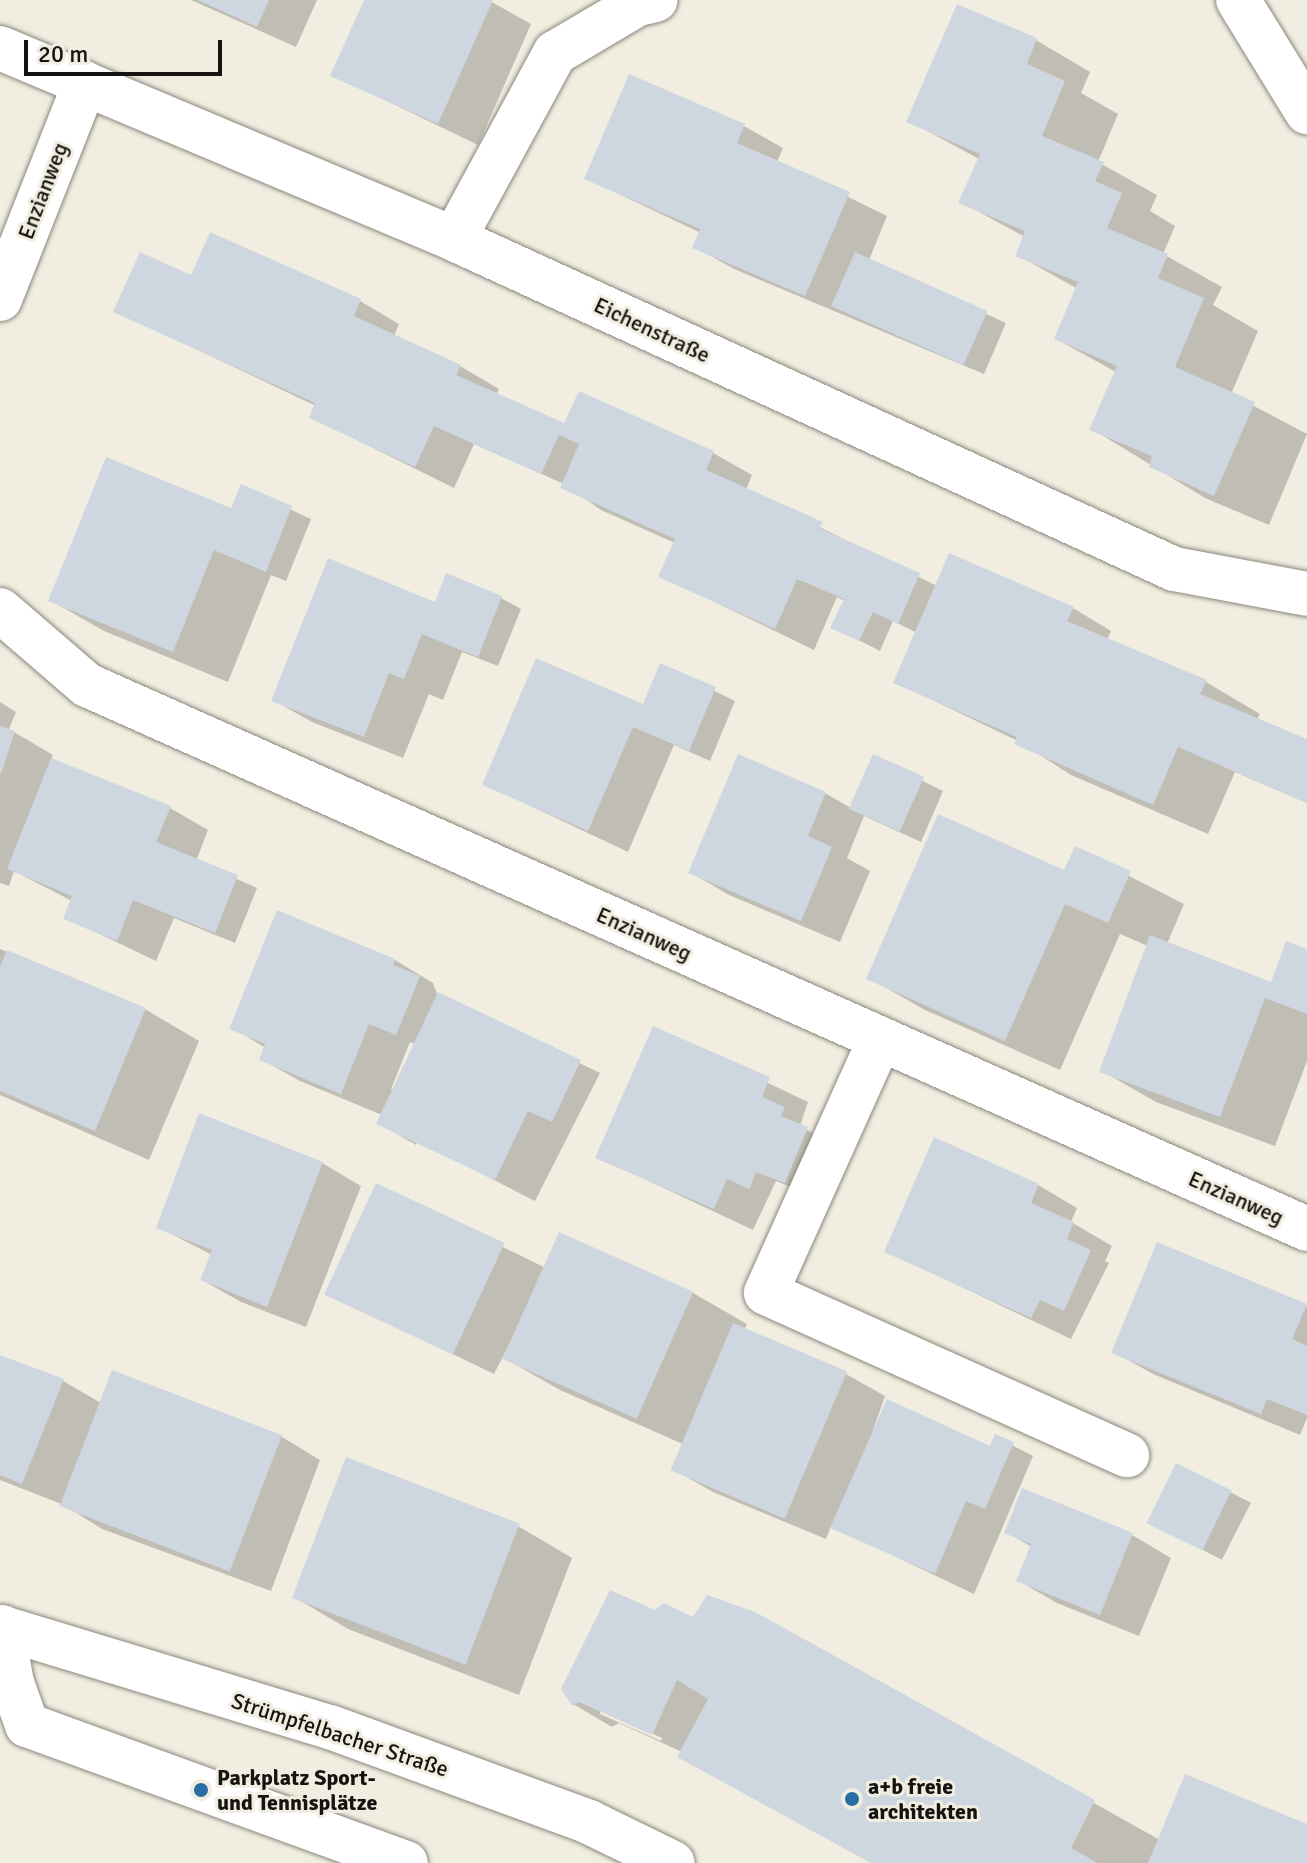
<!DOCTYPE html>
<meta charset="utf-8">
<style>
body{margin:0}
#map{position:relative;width:1307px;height:1863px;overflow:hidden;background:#f1ede1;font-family:Signika,sans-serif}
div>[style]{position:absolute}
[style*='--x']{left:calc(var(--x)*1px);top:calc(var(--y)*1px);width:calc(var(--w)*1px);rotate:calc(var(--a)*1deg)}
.shadow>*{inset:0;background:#0003;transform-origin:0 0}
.building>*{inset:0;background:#ced7e0;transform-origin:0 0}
.roads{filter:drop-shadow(0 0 2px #8a877c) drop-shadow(0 0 2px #8a877c)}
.minor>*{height:44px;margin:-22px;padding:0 22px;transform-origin:22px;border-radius:22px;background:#fff}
.dots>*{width:22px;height:22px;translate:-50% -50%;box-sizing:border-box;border:4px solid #f1ede1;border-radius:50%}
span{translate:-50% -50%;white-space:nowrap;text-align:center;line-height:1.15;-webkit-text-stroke:6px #f1ede1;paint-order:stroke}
.street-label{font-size:22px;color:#161410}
.poi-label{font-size:22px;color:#161410;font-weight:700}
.left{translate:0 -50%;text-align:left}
.scale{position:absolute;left:24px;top:40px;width:198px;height:36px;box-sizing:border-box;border:4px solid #161410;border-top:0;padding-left:10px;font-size:24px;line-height:28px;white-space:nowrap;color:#161410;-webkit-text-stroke:6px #f1ede1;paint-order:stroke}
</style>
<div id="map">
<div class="shadow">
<i style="clip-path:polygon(191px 0,317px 0,296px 47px)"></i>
<i style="clip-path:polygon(366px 0,488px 0,531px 24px,478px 145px,333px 75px)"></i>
<i style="clip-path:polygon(958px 7px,1036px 40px,1090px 72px,1081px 93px,1118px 114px,1098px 162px,1157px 195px,1150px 211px,1175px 226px,1163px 254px,1222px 287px,1213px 305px,1258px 331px,1231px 394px,1307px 434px,1269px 525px,1205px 498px,1092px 429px,1116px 372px,1056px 339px,1078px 289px,1017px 255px,1025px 237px,961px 202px,979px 159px,909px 121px)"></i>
<i style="clip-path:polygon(744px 126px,783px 148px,777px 162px,887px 216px,869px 260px,1006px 323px,984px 374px,734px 269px,695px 247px,701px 233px,587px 179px)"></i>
<i style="clip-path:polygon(211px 235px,360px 301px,399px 324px,394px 336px,460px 366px,499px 389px,496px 395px,565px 426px,580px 394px,713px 453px,752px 475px,746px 490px,937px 586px,1073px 608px,1111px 631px,1107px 640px,1206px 682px,1260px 714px,1257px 720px,1307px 742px,1307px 803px,1235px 772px,1208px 834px,1071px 775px,1018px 741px,895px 682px,917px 633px,893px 621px,880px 651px,833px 627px,845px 601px,837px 597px,814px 650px,661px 576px,675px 543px,601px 510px,564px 484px,474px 444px,454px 488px,311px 417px,316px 406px,116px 311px,192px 277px)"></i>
<i style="clip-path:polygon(242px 487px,311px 519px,286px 581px,271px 575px,228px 682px,104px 631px,50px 600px,232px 510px)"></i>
<i style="clip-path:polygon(501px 598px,521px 609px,498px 666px,462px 652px,443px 700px,429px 694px,403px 758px,312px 722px,273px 700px,436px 604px)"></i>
<i style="clip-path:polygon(661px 665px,735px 701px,710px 761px,674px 745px,628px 852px,484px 784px,644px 707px)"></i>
<i style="clip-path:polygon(0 702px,16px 712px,9px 729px,53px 755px,51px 760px,170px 808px,208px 830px,196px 861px,257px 888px,235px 943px,174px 918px,156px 961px,66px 918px,72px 901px,14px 871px,9px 886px,0 883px)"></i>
<i style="clip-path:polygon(874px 757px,943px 791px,921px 842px,864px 816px,847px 858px,870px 871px,840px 942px,729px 895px,690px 872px,825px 793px,851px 808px)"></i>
<i style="clip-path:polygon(1076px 849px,1184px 904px,1167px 944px,1272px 984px,1307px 951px,1307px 1061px,1275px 1146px,1156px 1102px,1102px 1071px,1148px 946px,1120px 934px,1060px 1070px,923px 1009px,869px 978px,1065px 872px)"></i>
<i style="clip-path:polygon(0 949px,145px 1009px,199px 1041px,149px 1160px,0 1095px)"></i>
<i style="clip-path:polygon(evenodd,395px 960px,433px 983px,437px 994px,600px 1073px,535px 1201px,416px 1140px,416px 1145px,378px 1123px,382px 1115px,300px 1081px,261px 1059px,266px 1048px,232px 1028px,395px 960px,410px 1042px,415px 1044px,394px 1090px,391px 1089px,410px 1042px)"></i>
<i style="clip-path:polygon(654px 1029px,808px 1102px,800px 1126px,827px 1141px,805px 1193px,776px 1181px,753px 1230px,598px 1157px)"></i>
<i style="clip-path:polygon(322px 1163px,361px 1186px,306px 1327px,241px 1302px,202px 1280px,212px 1255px,158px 1227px)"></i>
<i style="clip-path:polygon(1038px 1185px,1077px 1208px,1071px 1222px,1112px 1246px,1105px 1261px,1109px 1263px,1071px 1339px,886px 1251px)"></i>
<i style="clip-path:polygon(377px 1186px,546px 1268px,693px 1293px,747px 1324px,744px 1330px,846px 1374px,885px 1396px,862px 1462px,991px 1448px,996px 1437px,1033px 1456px,974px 1594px,831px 1526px,826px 1539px,713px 1492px,674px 1470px,685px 1445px,560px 1390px,506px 1359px,529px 1306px,494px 1374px,329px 1294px)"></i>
<i style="clip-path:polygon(1158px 1244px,1307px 1307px,1307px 1418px,1300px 1435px,1153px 1374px,1114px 1352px)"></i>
<i style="clip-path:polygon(0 1357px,63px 1381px,101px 1403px,113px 1373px,282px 1437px,320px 1460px,271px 1591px,102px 1529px,64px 1505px,0 1480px)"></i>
<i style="left:1177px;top:1465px;width:83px;height:64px;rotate:27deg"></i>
<i style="clip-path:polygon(1023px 1490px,1132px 1535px,1171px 1558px,1139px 1636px,1057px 1603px,1019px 1581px,1032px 1547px,1006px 1532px)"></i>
<i style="clip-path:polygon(518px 1526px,572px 1558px,519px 1695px,348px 1629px,294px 1597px)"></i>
<i style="clip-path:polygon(evenodd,655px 1612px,702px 1624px,755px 1613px,1160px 1840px,1307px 1827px,1307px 1863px,871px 1863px,680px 1757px,682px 1752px,619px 1723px,612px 1727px,573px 1704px,655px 1612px,600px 1709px,662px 1738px,661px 1741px,600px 1714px,600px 1709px)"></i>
</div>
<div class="building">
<i style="clip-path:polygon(198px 0,269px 0,257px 27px)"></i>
<i style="clip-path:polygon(364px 0,493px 0,438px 124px,330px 76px)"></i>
<i style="clip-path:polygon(957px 4px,1037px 38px,1027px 64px,1065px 81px,1042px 136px,1104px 162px,1095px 181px,1122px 193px,1107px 228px,1168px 254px,1158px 278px,1204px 298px,1175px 367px,1255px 402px,1214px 496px,1149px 467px,1152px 456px,1089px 430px,1117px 366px,1054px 339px,1078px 282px,1015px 256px,1025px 231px,958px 203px,980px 154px,906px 122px)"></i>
<i style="clip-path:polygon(629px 74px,745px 124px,737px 143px,850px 192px,805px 296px,692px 248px,700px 229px,584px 179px)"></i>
<i style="clip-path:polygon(210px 232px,361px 299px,354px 316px,461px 365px,456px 375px,564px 423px,579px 391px,714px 451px,706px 470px,823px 522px,819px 528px,920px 573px,898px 624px,873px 612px,859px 641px,830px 628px,844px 599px,797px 579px,775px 629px,658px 577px,675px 539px,560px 488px,579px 444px,559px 435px,541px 474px,434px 426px,415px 467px,309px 418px,315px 403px,113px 312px,140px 252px,191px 275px)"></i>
<i style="left:855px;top:252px;width:145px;height:59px;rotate:24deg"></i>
<i style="clip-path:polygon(106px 457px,231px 508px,241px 484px,292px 506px,266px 572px,214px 550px,173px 652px,48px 601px)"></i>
<i style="clip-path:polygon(949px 553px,1074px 607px,1067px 621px,1207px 680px,1200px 694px,1307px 739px,1307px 803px,1178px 747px,1153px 805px,1014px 744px,1017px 737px,893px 683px)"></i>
<i style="clip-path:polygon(328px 558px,435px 602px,446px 573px,502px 596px,478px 657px,422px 634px,404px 679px,389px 673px,364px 737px,271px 701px)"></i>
<i style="clip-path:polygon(536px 658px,643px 704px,660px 663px,716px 687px,689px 751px,633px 727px,588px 831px,482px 785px)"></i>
<i style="clip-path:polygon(0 726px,15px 731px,1px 774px,0 773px)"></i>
<i style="clip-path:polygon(738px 754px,826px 792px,808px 836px,832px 847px,801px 921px,688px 873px)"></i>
<i style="left:873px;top:754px;width:56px;height:60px;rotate:24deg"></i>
<i style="clip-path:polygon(51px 758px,171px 806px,156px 842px,238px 875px,215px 933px,133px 900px,117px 941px,63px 919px,72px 896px,7px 869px)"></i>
<i style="clip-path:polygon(938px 814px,1064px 870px,1075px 846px,1131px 871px,1108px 923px,1065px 904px,1005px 1041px,866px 979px)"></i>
<i style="clip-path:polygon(277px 910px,395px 959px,393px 965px,420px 976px,396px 1035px,369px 1024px,341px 1094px,259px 1060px,265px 1044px,229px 1029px)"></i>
<i style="clip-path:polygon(1150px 935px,1271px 982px,1286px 941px,1307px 949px,1307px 1014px,1265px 998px,1220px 1117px,1099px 1072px)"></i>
<i style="clip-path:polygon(7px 950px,146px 1008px,95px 1131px,0 1091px,0 967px)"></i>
<i style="clip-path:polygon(438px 992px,581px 1060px,552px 1122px,528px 1111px,495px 1180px,376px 1124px)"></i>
<i style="clip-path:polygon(653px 1026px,770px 1077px,762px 1097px,785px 1107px,781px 1116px,808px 1127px,785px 1183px,756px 1172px,749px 1189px,727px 1179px,714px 1209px,595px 1158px)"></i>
<i style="clip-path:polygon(199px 1113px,323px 1162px,267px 1307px,200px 1280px,212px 1250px,156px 1228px)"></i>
<i style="clip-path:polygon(934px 1137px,1039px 1184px,1031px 1203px,1074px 1222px,1067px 1239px,1091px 1250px,1064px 1311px,1040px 1300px,1031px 1318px,884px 1252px)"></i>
<i style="left:376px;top:1183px;width:142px;height:123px;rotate:25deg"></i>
<i style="left:559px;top:1232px;width:147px;height:139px;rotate:24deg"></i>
<i style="clip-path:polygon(1157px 1242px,1307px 1304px,1292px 1339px,1307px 1346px,1307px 1415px,1267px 1399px,1261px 1414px,1111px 1353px)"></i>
<i style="left:733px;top:1323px;width:124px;height:160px;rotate:23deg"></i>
<i style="clip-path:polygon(0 1355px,64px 1379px,22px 1484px,0 1475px)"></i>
<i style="left:112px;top:1370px;width:182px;height:146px;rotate:21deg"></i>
<i style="clip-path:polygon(887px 1399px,990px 1446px,995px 1434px,1014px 1442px,985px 1509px,966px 1501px,935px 1574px,830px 1528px)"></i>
<i style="left:346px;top:1457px;width:186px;height:151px;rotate:21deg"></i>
<i style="left:1176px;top:1463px;width:62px;height:67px;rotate:26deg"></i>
<i style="clip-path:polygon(1022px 1488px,1133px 1533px,1100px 1615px,1016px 1581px,1031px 1544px,1004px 1533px)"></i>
<i style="clip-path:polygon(610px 1590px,655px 1610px,664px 1603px,693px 1617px,707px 1595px,755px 1612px,1095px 1800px,1071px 1848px,1098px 1863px,871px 1863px,677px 1757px,708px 1699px,677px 1680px,652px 1735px,579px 1702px,572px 1706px,561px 1689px)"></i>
<i style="clip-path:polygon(1185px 1774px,1307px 1824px,1307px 1863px,1148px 1863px)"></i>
</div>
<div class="roads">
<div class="minor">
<i style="--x:1238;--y:0;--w:132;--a:58.4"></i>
<i style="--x:0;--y:48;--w:493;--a:22.8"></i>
<i style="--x:454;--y:239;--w:792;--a:24.62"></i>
<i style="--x:1174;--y:569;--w:135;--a:10.6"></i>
<i style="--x:454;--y:239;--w:212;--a:-61.5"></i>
<i style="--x:555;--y:53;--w:96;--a:-30.6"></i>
<i style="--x:638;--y:4;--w:18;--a:-13"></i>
<i style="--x:0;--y:299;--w:232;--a:-68.5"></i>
<i style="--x:0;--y:610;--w:115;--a:40.8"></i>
<i style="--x:87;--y:685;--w:1336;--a:24.03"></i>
<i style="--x:880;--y:1039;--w:278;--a:114.2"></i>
<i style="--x:766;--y:1293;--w:396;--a:24.2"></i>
<i style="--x:0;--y:1627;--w:345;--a:16.9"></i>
<i style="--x:330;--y:1727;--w:276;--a:20.1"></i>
<i style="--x:589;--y:1822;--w:93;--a:26"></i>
<i style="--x:2;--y:1627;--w:57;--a:79.9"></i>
<i style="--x:12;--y:1683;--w:45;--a:70.3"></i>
<i style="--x:27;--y:1725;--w:403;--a:20"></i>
</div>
</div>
<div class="dots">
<i style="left:201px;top:1790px;background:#296ea3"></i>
<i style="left:852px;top:1799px;background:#296ea3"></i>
</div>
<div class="street-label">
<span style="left:43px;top:191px;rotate:-69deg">Enzianweg</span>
<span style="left:652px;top:330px;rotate:25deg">Eichenstraße</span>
<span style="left:644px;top:934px;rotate:24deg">Enzianweg</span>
<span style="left:1236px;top:1198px;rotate:24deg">Enzianweg</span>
<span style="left:340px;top:1735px;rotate:18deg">Strümpfelbacher Straße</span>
</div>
<div class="poi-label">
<span class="left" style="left:217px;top:1790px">Parkplatz Sport-<br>und Tennisplätze</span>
<span class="left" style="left:868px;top:1799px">a+b freie<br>architekten</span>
</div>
<div class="scale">20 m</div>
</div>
